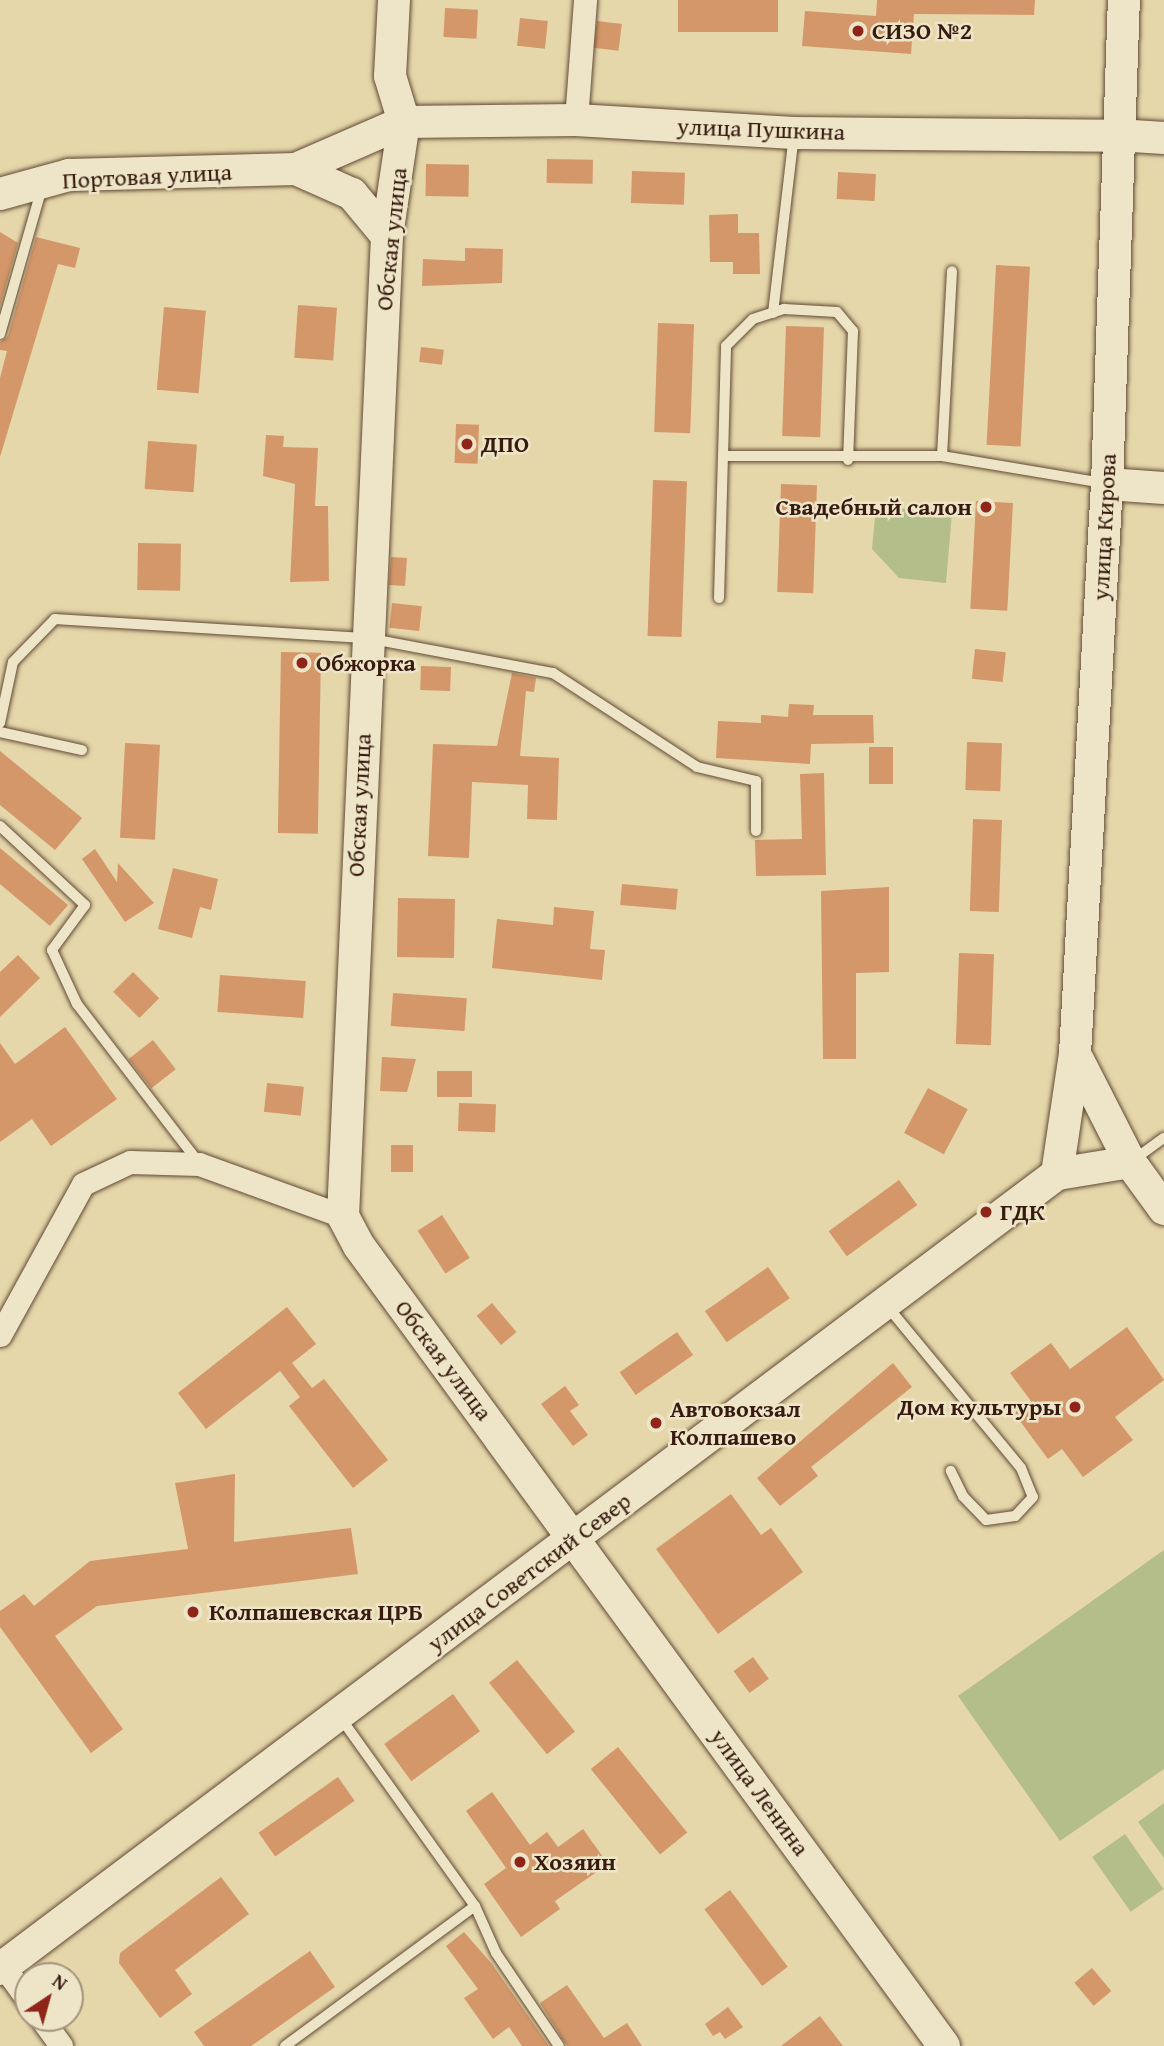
<!DOCTYPE html>
<meta charset="utf-8">
<style>
body{margin:0}
#map{position:relative;width:1164px;height:2046px;overflow:hidden;background:#e5d7aa;font-family:"Gentium Book Plus",serif}
div>[style]{position:absolute}
[style*='--x']{left:calc(var(--x)*1px);top:calc(var(--y)*1px);width:calc(var(--w)*1px);rotate:calc(var(--a)*1deg)}
.green>*{inset:0;background:#b3be8a;transform-origin:0 0}
.building>*{inset:0;background:#d49769;transform-origin:0 0}
.roads{filter:drop-shadow(0 0 2px #624a36) drop-shadow(0 0 2px #624a36)}
.lane>*{height:10px;margin:-5px;padding:0 5px;transform-origin:5px;border-radius:5px;background:#eee5c8}
.street>*{height:23px;margin:-11.5px;padding:0 11.5px;transform-origin:11.5px;border-radius:11.5px;background:#eee5c8}
.secondary>*{height:32px;margin:-16px;padding:0 16px;transform-origin:16px;border-radius:16px;background:#eee5c8}
.dots>*{width:19px;height:19px;translate:-50% -50%;box-sizing:border-box;border:4px solid #eee5c8;border-radius:50%}
span{translate:-50% -50%;white-space:nowrap;text-align:center;line-height:1.15;-webkit-text-stroke:5px #eee5c8;paint-order:stroke}
.poi-label{font-size:24px;color:#371b0f;font-weight:700}
.left{translate:0 -50%;text-align:left}
.right{translate:-100% -50%;text-align:right}
.street-label{font-size:24px;color:#371b0f}
.north{position:absolute;left:14px;top:1962px;width:70px;height:70px;box-sizing:border-box;background:#eee5c8;border:2px solid #a5947e;border-radius:50%;rotate:36deg;font-size:19px;font-weight:700;line-height:28px;text-align:center;color:#371b0f}
.north::after{content:'';display:block;margin:auto;width:24px;height:32px;background:#8f2418;clip-path:polygon(50% 0,100% 100%,50% 72%,0 100%)}
</style>
<div id="map">
<div class="green">
<i style="clip-path:polygon(876px 506px,952px 513px,946px 583px,899px 578px,872px 549px)"></i>
<i style="clip-path:polygon(1164px 1550px,1164px 1769px,1060px 1841px,958px 1696px)"></i>
<i style="clip-path:polygon(1164px 1803px,1164px 1858px,1138px 1822px)"></i>
<i style="left:1125px;top:1834px;width:67px;height:40px;rotate:55deg"></i>
</div>
<div class="building">
<i style="left:678px;top:0;width:100px;height:32px"></i>
<i style="clip-path:polygon(877px 0,1035px 0,1034px 15px,914px 14px,911px 54px,802px 46px,805px 11px,876px 16px)"></i>
<i style="left:445px;top:8px;width:33px;height:29px;rotate:3deg"></i>
<i style="left:520px;top:18px;width:28px;height:28px;rotate:6deg"></i>
<i style="left:597px;top:21px;width:25px;height:27px;rotate:7deg"></i>
<i style="left:547px;top:159px;width:46px;height:24px;rotate:1deg"></i>
<i style="left:426px;top:164px;width:43px;height:32px;rotate:1deg"></i>
<i style="left:632px;top:171px;width:53px;height:32px;rotate:2deg"></i>
<i style="left:838px;top:172px;width:38px;height:27px;rotate:3deg"></i>
<i style="clip-path:polygon(738px 214px,738px 233px,759px 233px,760px 274px,733px 274px,733px 262px,710px 262px,709px 215px)"></i>
<i style="clip-path:polygon(0 232px,18px 243px,0 306px)"></i>
<i style="clip-path:polygon(36px 237px,80px 248px,75px 268px,58px 264px,0 457px,0 378px,7px 351px,0 350px,0 342px,8px 336px)"></i>
<i style="clip-path:polygon(465px 248px,503px 249px,502px 283px,422px 286px,423px 259px,465px 261px)"></i>
<i style="left:996px;top:265px;width:34px;height:180px;rotate:3deg"></i>
<i style="left:298px;top:305px;width:39px;height:53px;rotate:4deg"></i>
<i style="left:164px;top:307px;width:42px;height:83px;rotate:5deg"></i>
<i style="left:658px;top:323px;width:36px;height:109px;rotate:2deg"></i>
<i style="left:786px;top:326px;width:38px;height:110px;rotate:2deg"></i>
<i style="left:421px;top:347px;width:23px;height:15px;rotate:7deg"></i>
<i style="left:456px;top:424px;width:23px;height:39px;rotate:2deg"></i>
<i style="clip-path:polygon(266px 435px,284px 436px,283px 447px,318px 448px,315px 506px,328px 506px,329px 581px,290px 582px,295px 484px,263px 476px)"></i>
<i style="left:148px;top:441px;width:49px;height:48px;rotate:4deg"></i>
<i style="left:653px;top:480px;width:34px;height:156px;rotate:2deg"></i>
<i style="left:781px;top:484px;width:36px;height:108px;rotate:2deg"></i>
<i style="left:976px;top:501px;width:37px;height:108px;rotate:3deg"></i>
<i style="left:138px;top:543px;width:43px;height:47px;rotate:1deg"></i>
<i style="left:391px;top:557px;width:16px;height:28px;rotate:4deg"></i>
<i style="left:392px;top:603px;width:30px;height:25px;rotate:6deg"></i>
<i style="left:975px;top:649px;width:31px;height:30px;rotate:6deg"></i>
<i style="left:281px;top:652px;width:40px;height:181px;rotate:1deg"></i>
<i style="left:421px;top:666px;width:30px;height:24px;rotate:2deg"></i>
<i style="clip-path:polygon(512px 673px,536px 678px,534px 692px,526px 691px,520px 756px,559px 758px,557px 820px,527px 819px,528px 785px,472px 782px,469px 858px,428px 856px,433px 744px,497px 746px)"></i>
<i style="clip-path:polygon(789px 704px,814px 705px,813px 715px,873px 715px,874px 743px,811px 744px,810px 764px,716px 758px,718px 721px,761px 723px,761px 715px,788px 717px)"></i>
<i style="left:967px;top:742px;width:35px;height:48px;rotate:2deg"></i>
<i style="left:125px;top:743px;width:35px;height:95px;rotate:3deg"></i>
<i style="left:869px;top:747px;width:24px;height:37px"></i>
<i style="clip-path:polygon(0 751px,82px 818px,55px 850px,0 805px)"></i>
<i style="clip-path:polygon(824px 773px,826px 875px,756px 876px,755px 840px,802px 839px,800px 774px)"></i>
<i style="left:973px;top:819px;width:29px;height:92px;rotate:2deg"></i>
<i style="clip-path:polygon(0 848px,68px 905px,50px 926px,0 884px)"></i>
<i style="clip-path:polygon(95px 849px,117px 882px,118px 863px,154px 903px,125px 922px,82px 859px)"></i>
<i style="clip-path:polygon(173px 868px,218px 879px,211px 910px,200px 907px,192px 938px,158px 929px)"></i>
<i style="left:622px;top:884px;width:56px;height:21px;rotate:5deg"></i>
<i style="clip-path:polygon(889px 887px,889px 972px,856px 973px,856px 1059px,823px 1059px,821px 891px)"></i>
<i style="left:398px;top:898px;width:57px;height:59px;rotate:1deg"></i>
<i style="clip-path:polygon(554px 907px,594px 911px,590px 949px,605px 950px,602px 980px,492px 968px,497px 919px,553px 925px)"></i>
<i style="left:959px;top:953px;width:35px;height:91px;rotate:2deg"></i>
<i style="clip-path:polygon(18px 955px,40px 978px,0 1017px,0 972px)"></i>
<i style="left:133px;top:972px;width:37px;height:28px;rotate:45deg"></i>
<i style="left:220px;top:975px;width:86px;height:37px;rotate:4deg"></i>
<i style="left:393px;top:993px;width:74px;height:33px;rotate:4deg"></i>
<i style="clip-path:polygon(65px 1027px,117px 1099px,51px 1146px,32px 1119px,0 1142px,0 1043px,15px 1064px)"></i>
<i style="left:153px;top:1040px;width:37px;height:31px;rotate:52deg"></i>
<i style="clip-path:polygon(382px 1057px,416px 1059px,407px 1092px,380px 1091px)"></i>
<i style="left:437px;top:1071px;width:35px;height:26px"></i>
<i style="left:267px;top:1083px;width:37px;height:29px;rotate:6deg"></i>
<i style="left:928px;top:1088px;width:45px;height:51px;rotate:28deg"></i>
<i style="left:459px;top:1103px;width:37px;height:28px;rotate:2deg"></i>
<i style="left:391px;top:1145px;width:22px;height:27px"></i>
<i style="left:899px;top:1180px;width:31px;height:87px;rotate:54deg"></i>
<i style="left:442px;top:1215px;width:51px;height:29px;rotate:57deg"></i>
<i style="left:768px;top:1267px;width:38px;height:77px;rotate:55deg"></i>
<i style="left:492px;top:1303px;width:38px;height:20px;rotate:50deg"></i>
<i style="clip-path:polygon(287px 1307px,316px 1344px,292px 1363px,312px 1388px,324px 1379px,388px 1460px,353px 1488px,289px 1406px,300px 1397px,280px 1371px,206px 1429px,178px 1393px)"></i>
<i style="clip-path:polygon(1127px 1327px,1164px 1380px,1115px 1417px,1133px 1440px,1083px 1477px,1062px 1449px,1048px 1459px,1014px 1413px,1031px 1401px,1010px 1373px,1051px 1343px,1070px 1369px)"></i>
<i style="left:677px;top:1332px;width:28px;height:70px;rotate:55deg"></i>
<i style="clip-path:polygon(893px 1363px,912px 1387px,811px 1467px,818px 1476px,780px 1506px,757px 1478px)"></i>
<i style="clip-path:polygon(565px 1386px,579px 1405px,570px 1411px,588px 1435px,573px 1446px,541px 1404px)"></i>
<i style="clip-path:polygon(235px 1474px,234px 1542px,351px 1528px,358px 1574px,97px 1606px,55px 1636px,123px 1729px,91px 1753px,0 1627px,0 1611px,24px 1594px,34px 1606px,90px 1561px,188px 1549px,175px 1483px)"></i>
<i style="clip-path:polygon(731px 1494px,761px 1535px,771px 1528px,803px 1572px,718px 1634px,656px 1549px)"></i>
<i style="left:753px;top:1657px;width:27px;height:24px;rotate:54deg"></i>
<i style="left:517px;top:1660px;width:92px;height:36px;rotate:51deg"></i>
<i style="left:453px;top:1694px;width:46px;height:85px;rotate:54deg"></i>
<i style="left:618px;top:1747px;width:110px;height:35px;rotate:51deg"></i>
<i style="left:338px;top:1777px;width:29px;height:97px;rotate:55deg"></i>
<i style="clip-path:polygon(492px 1792px,530px 1845px,547px 1832px,558px 1847px,583px 1829px,608px 1864px,555px 1901px,560px 1909px,521px 1937px,484px 1884px,506px 1868px,466px 1811px)"></i>
<i style="clip-path:polygon(221px 1877px,249px 1914px,175px 1970px,192px 1994px,160px 2018px,119px 1963px,120px 1953px)"></i>
<i style="left:730px;top:1890px;width:96px;height:32px;rotate:53deg"></i>
<i style="clip-path:polygon(464px 1932px,492px 1964px,549px 2046px,522px 2046px,509px 2027px,493px 2039px,464px 1998px,478px 1989px,446px 1946px)"></i>
<i style="clip-path:polygon(310px 1951px,335px 1987px,251px 2046px,204px 2046px,194px 2032px)"></i>
<i style="left:1092px;top:1968px;width:30px;height:23px;rotate:50deg"></i>
<i style="clip-path:polygon(567px 1985px,604px 2038px,627px 2023px,642px 2046px,567px 2046px,540px 2003px)"></i>
<i style="clip-path:polygon(728px 2007px,743px 2027px,725px 2039px,720px 2032px,713px 2036px,705px 2024px)"></i>
<i style="clip-path:polygon(820px 2016px,843px 2046px,781px 2046px)"></i>
</div>
<div class="roads">
<div class="lane">
<i style="--x:773;--y:313;--w:179;--a:-83.3"></i>
<i style="--x:0;--y:334;--w:152;--a:-74"></i>
<i style="--x:723;--y:456;--w:110;--a:-88.4"></i>
<i style="--x:726;--y:346;--w:38;--a:-45"></i>
<i style="--x:753;--y:319;--w:33;--a:-18"></i>
<i style="--x:784;--y:309;--w:53;--a:3.2"></i>
<i style="--x:837;--y:312;--w:25;--a:50"></i>
<i style="--x:853;--y:331;--w:129;--a:92.2"></i>
<i style="--x:942;--y:456;--w:185;--a:-86.9"></i>
<i style="--x:719;--y:598;--w:142;--a:-88.4"></i>
<i style="--x:723;--y:456;--w:219;--a:0"></i>
<i style="--x:942;--y:456;--w:164;--a:9.5"></i>
<i style="--x:0;--y:723;--w:62;--a:-78"></i>
<i style="--x:13;--y:662;--w:60;--a:-45.7"></i>
<i style="--x:55;--y:619;--w:313;--a:3.5"></i>
<i style="--x:367;--y:638;--w:189;--a:10.7"></i>
<i style="--x:553;--y:673;--w:172;--a:33.1"></i>
<i style="--x:697;--y:767;--w:61;--a:13.3"></i>
<i style="--x:756;--y:781;--w:50;--a:90"></i>
<i style="--x:0;--y:732;--w:84;--a:12.4"></i>
<i style="--x:0;--y:826;--w:116;--a:42.9"></i>
<i style="--x:85;--y:905;--w:56;--a:126.3"></i>
<i style="--x:52;--y:950;--w:60;--a:65.2"></i>
<i style="--x:77;--y:1004;--w:200;--a:52.5"></i>
<i style="--x:1132;--y:1161;--w:39;--a:-36"></i>
<i style="--x:887;--y:1306;--w:210;--a:50.4"></i>
<i style="--x:1021;--y:1468;--w:31;--a:68"></i>
<i style="--x:1033;--y:1497;--w:26;--a:133"></i>
<i style="--x:1015;--y:1516;--w:29;--a:172"></i>
<i style="--x:986;--y:1520;--w:33;--a:-134"></i>
<i style="--x:963;--y:1496;--w:28;--a:-116"></i>
<i style="--x:340;--y:1717;--w:232;--a:54.5"></i>
<i style="--x:475;--y:1906;--w:51;--a:65.9"></i>
<i style="--x:496;--y:1953;--w:112;--a:55.9"></i>
<i style="--x:285;--y:2046;--w:236;--a:-36.4"></i>
</div>
<div class="street">
<i style="--x:576;--y:120;--w:120;--a:-85.7"></i>
<i style="--x:0;--y:1335;--w:172;--a:-61.2"></i>
<i style="--x:83;--y:1184;--w:52;--a:-25.1"></i>
<i style="--x:130;--y:1162;--w:69;--a:1.7"></i>
<i style="--x:199;--y:1164;--w:153;--a:19.9"></i>
<i style="--x:4;--y:1967;--w:41;--a:54"></i>
<i style="--x:41;--y:2018;--w:34;--a:54"></i>
</div>
<div class="secondary">
<i style="--x:394;--y:0;--w:76;--a:93"></i>
<i style="--x:390;--y:76;--w:48;--a:73.1"></i>
<i style="--x:404;--y:122;--w:115;--a:98.5"></i>
<i style="--x:387;--y:236;--w:981;--a:92.57"></i>
<i style="--x:343;--y:1216;--w:34;--a:62"></i>
<i style="--x:359;--y:1246;--w:991;--a:53.82"></i>
<i style="--x:1117;--y:135;--w:47;--a:3.7"></i>
<i style="--x:0;--y:194;--w:72;--a:-15.4"></i>
<i style="--x:69;--y:175;--w:227;--a:-1.5"></i>
<i style="--x:387;--y:236;--w:55;--a:-129.8"></i>
<i style="--x:352;--y:194;--w:61;--a:-155.9"></i>
<i style="--x:296;--y:169;--w:118;--a:-23.5"></i>
<i style="--x:404;--y:122;--w:172;--a:-0.7"></i>
<i style="--x:576;--y:120;--w:218;--a:3.4"></i>
<i style="--x:794;--y:133;--w:323;--a:0.5"></i>
<i style="--x:1107;--y:484;--w:57;--a:4"></i>
<i style="--x:1075;--y:1054;--w:121;--a:63"></i>
<i style="--x:1130;--y:1162;--w:58;--a:54.1"></i>
<i style="--x:1057;--y:1174;--w:121;--a:-81.5"></i>
<i style="--x:1075;--y:1054;--w:571;--a:-86.79"></i>
<i style="--x:1107;--y:484;--w:484;--a:-88"></i>
<i style="--x:0;--y:1969;--w:1323;--a:-36.95"></i>
<i style="--x:1057;--y:1174;--w:74;--a:-9.3"></i>
</div>
</div>
<div class="dots">
<i style="left:858px;top:31px;background:#8f2418"></i>
<i style="left:467px;top:444px;background:#8f2418"></i>
<i style="left:986px;top:507px;background:#8f2418"></i>
<i style="left:302px;top:663px;background:#8f2418"></i>
<i style="left:986px;top:1212px;background:#8f2418"></i>
<i style="left:1075px;top:1407px;background:#8f2418"></i>
<i style="left:656px;top:1423px;background:#8f2418"></i>
<i style="left:193px;top:1612px;background:#8f2418"></i>
<i style="left:520px;top:1862px;background:#8f2418"></i>
</div>
<div class="poi-label">
<span class="left" style="left:872px;top:31px">СИЗО №2</span>
<span class="left" style="left:481px;top:444px">ДПО</span>
<span class="right" style="left:972px;top:507px">Свадебный салон</span>
<span class="left" style="left:316px;top:663px">Обжорка</span>
<span class="left" style="left:1000px;top:1212px">ГДК</span>
<span class="right" style="left:1061px;top:1407px">Дом культуры</span>
<span class="left" style="left:670px;top:1423px">Автовокзал<br>Колпашево</span>
<span class="left" style="left:209px;top:1612px">Колпашевская ЦРБ</span>
<span class="left" style="left:534px;top:1862px">Хозяин</span>
</div>
<div class="street-label">
<span style="left:761px;top:129px;rotate:2deg">улица Пушкина</span>
<span style="left:147px;top:176px;rotate:-3deg">Портовая улица</span>
<span style="left:391px;top:239px;rotate:-84deg">Обская улица</span>
<span style="left:1104px;top:527px;rotate:-87deg">улица Кирова</span>
<span style="left:359px;top:805px;rotate:-87deg">Обская улица</span>
<span style="left:444px;top:1360px;rotate:53deg">Обская улица</span>
<span style="left:529px;top:1572px;rotate:-37deg">улица Советский Север</span>
<span style="left:760px;top:1792px;rotate:54deg">улица Ленина</span>
</div>
<div class="north">N</div>
</div>
